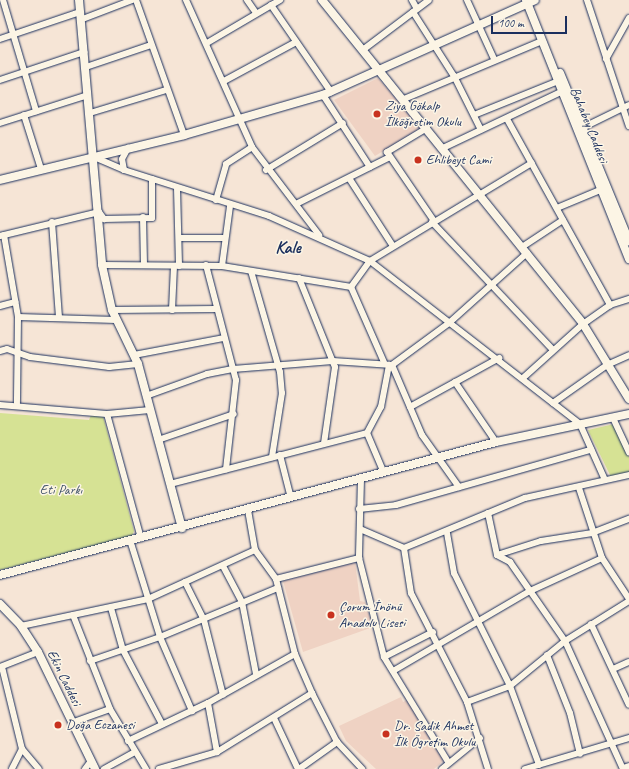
<!DOCTYPE html>
<meta charset="utf-8">
<style>
body{margin:0}
#map{position:relative;width:629px;height:769px;overflow:hidden;background:#f6e5d6;font-family:Caveat,sans-serif}
div>[style]{position:absolute}
[style*='--x']{left:calc(var(--x)*1px);top:calc(var(--y)*1px);width:calc(var(--w)*1px);rotate:calc(var(--a)*1deg)}
.built>*{inset:0;background:#efd2c3}
.green>*{inset:0;background:#d6e294}
.roads{filter:drop-shadow(0 0 1px #1b2f5e) drop-shadow(0 0 1px #1b2f5e)}
.minor>*{height:6px;margin:-3px;padding:0 3px;transform-origin:3px;border-radius:3px;background:#fcf5e5}
.tertiary>*{height:8px;margin:-4px;padding:0 4px;transform-origin:4px;border-radius:4px;background:#fcf5e5}
.dots>*{width:11px;height:11px;translate:-50% -50%;box-sizing:border-box;border:2px solid #fcf5e5;border-radius:50%}
span{translate:-50% -50%;white-space:nowrap;text-align:center;line-height:1.15;-webkit-text-stroke:3px #fcf5e5;paint-order:stroke}
.poi-label{font-size:14px;color:#1b2f5e}
.left{translate:0 -50%;text-align:left}
.street-label{font-size:14px;color:#1b2f5e}
.park-label{font-size:14px;color:#405369}
.district-label{font-size:18px;color:#1b2f5e;font-weight:700}
.scale{position:absolute;left:491px;top:16px;width:76px;height:18px;box-sizing:border-box;border:2px solid #1b2f5e;border-top:0;padding-left:5px;font-size:12px;line-height:14px;white-space:nowrap;color:#1b2f5e;-webkit-text-stroke:3px #fcf5e5;paint-order:stroke}
</style>
<div id="map">
<div class="built">
<i style="clip-path:polygon(378px 78px,421px 128px,375px 156px,334px 100px)"></i>
<i style="clip-path:polygon(355px 562px,360px 601px,365px 602px,373px 627px,303px 652px,283px 581px)"></i>
<i style="clip-path:polygon(401px 697px,403px 702px,409px 699px,444px 760px,434px 769px,376px 769px,346px 741px,339px 726px)"></i>
</div>
<div class="green">
<i style="clip-path:polygon(0 413px,89px 420px,91px 415px,103px 416px,134px 531px,132px 536px,0 570px)"></i>
<i style="clip-path:polygon(614px 424px,629px 457px,629px 473px,611px 477px,588px 430px)"></i>
</div>
<div class="roads">
<div class="minor">
<i style="--x:3;--y:0;--w:116;--a:73.4"></i>
<i style="--x:136;--y:0;--w:143;--a:70.4"></i>
<i style="--x:186;--y:0;--w:161;--a:65.8"></i>
<i style="--x:252;--y:147;--w:111;--a:52.7"></i>
<i style="--x:247;--y:0;--w:16;--a:55"></i>
<i style="--x:412;--y:0;--w:10;--a:61"></i>
<i style="--x:467;--y:0;--w:65;--a:65.4"></i>
<i style="--x:587;--y:0;--w:133;--a:71.6"></i>
<i style="--x:271;--y:5;--w:106;--a:55.4"></i>
<i style="--x:413;--y:12;--w:76;--a:57.4"></i>
<i style="--x:454;--y:76;--w:60;--a:63.4"></i>
<i style="--x:80;--y:20;--w:56;--a:-21"></i>
<i style="--x:0;--y:39;--w:84;--a:-18.6"></i>
<i style="--x:207;--y:43;--w:85;--a:-30.5"></i>
<i style="--x:364;--y:49;--w:81;--a:-37"></i>
<i style="--x:606;--y:59;--w:47;--a:-60.7"></i>
<i style="--x:86;--y:67;--w:69;--a:-18.7"></i>
<i style="--x:0;--y:80;--w:89;--a:-18.4"></i>
<i style="--x:224;--y:81;--w:82;--a:-28.4"></i>
<i style="--x:323;--y:95;--w:86;--a:56.9"></i>
<i style="--x:404;--y:99;--w:150;--a:-22.8"></i>
<i style="--x:90;--y:113;--w:79;--a:-16.8"></i>
<i style="--x:24;--y:115;--w:57;--a:72.5"></i>
<i style="--x:474;--y:115;--w:91;--a:-22"></i>
<i style="--x:507;--y:119;--w:213;--a:61"></i>
<i style="--x:0;--y:123;--w:92;--a:-17.7"></i>
<i style="--x:427;--y:128;--w:47;--a:149"></i>
<i style="--x:387;--y:152;--w:83;--a:55.7"></i>
<i style="--x:582;--y:128;--w:52;--a:-26.1"></i>
<i style="--x:443;--y:148;--w:131;--a:-25.4"></i>
<i style="--x:94;--y:157;--w:33;--a:23"></i>
<i style="--x:124;--y:170;--w:152;--a:17.6"></i>
<i style="--x:269;--y:216;--w:111;--a:24"></i>
<i style="--x:370;--y:261;--w:266;--a:37.8"></i>
<i style="--x:580;--y:424;--w:61;--a:65.9"></i>
<i style="--x:124;--y:170;--w:11;--a:-100"></i>
<i style="--x:122;--y:159;--w:13;--a:-61"></i>
<i style="--x:266;--y:170;--w:90;--a:-31.4"></i>
<i style="--x:349;--y:178;--w:81;--a:57.1"></i>
<i style="--x:177;--y:188;--w:78;--a:88.5"></i>
<i style="--x:216;--y:200;--w:37;--a:-74"></i>
<i style="--x:226;--y:164;--w:31;--a:-33"></i>
<i style="--x:296;--y:204;--w:105;--a:-26.6"></i>
<i style="--x:557;--y:208;--w:47;--a:-22.7"></i>
<i style="--x:143;--y:217;--w:48;--a:88.8"></i>
<i style="--x:52;--y:222;--w:95;--a:85.8"></i>
<i style="--x:432;--y:222;--w:176;--a:46.6"></i>
<i style="--x:4;--y:235;--w:83;--a:80.3"></i>
<i style="--x:18;--y:317;--w:87;--a:90.7"></i>
<i style="--x:0;--y:236;--w:102;--a:-13.6"></i>
<i style="--x:99;--y:212;--w:9;--a:54"></i>
<i style="--x:104;--y:219;--w:48;--a:-1.2"></i>
<i style="--x:152;--y:218;--w:39;--a:-90"></i>
<i style="--x:179;--y:238;--w:46;--a:0"></i>
<i style="--x:522;--y:247;--w:49;--a:-33.4"></i>
<i style="--x:102;--y:265;--w:120;--a:0.5"></i>
<i style="--x:222;--y:266;--w:131;--a:9.2"></i>
<i style="--x:351;--y:287;--w:82;--a:66.3"></i>
<i style="--x:206;--y:265;--w:119;--a:75.4"></i>
<i style="--x:236;--y:380;--w:90;--a:96.4"></i>
<i style="--x:222;--y:266;--w:61;--a:-82.4"></i>
<i style="--x:251;--y:271;--w:105;--a:74"></i>
<i style="--x:280;--y:372;--w:21;--a:85"></i>
<i style="--x:282;--y:393;--w:65;--a:98.9"></i>
<i style="--x:299;--y:278;--w:96;--a:68"></i>
<i style="--x:335;--y:367;--w:77;--a:98.2"></i>
<i style="--x:351;--y:287;--w:32;--a:-54"></i>
<i style="--x:370;--y:261;--w:189;--a:-31.2"></i>
<i style="--x:0;--y:306;--w:16;--a:-15"></i>
<i style="--x:112;--y:310;--w:104;--a:-0.6"></i>
<i style="--x:172;--y:310;--w:44;--a:-87.4"></i>
<i style="--x:18;--y:317;--w:98;--a:1.8"></i>
<i style="--x:0;--y:351;--w:7;--a:-16"></i>
<i style="--x:7;--y:349;--w:24;--a:19"></i>
<i style="--x:30;--y:357;--w:80;--a:7.2"></i>
<i style="--x:109;--y:367;--w:29;--a:-6"></i>
<i style="--x:134;--y:355;--w:92;--a:-10.7"></i>
<i style="--x:392;--y:365;--w:76;--a:66.8"></i>
<i style="--x:422;--y:435;--w:64;--a:54.6"></i>
<i style="--x:523;--y:378;--w:81;--a:-42"></i>
<i style="--x:583;--y:324;--w:33;--a:-35"></i>
<i style="--x:610;--y:305;--w:20;--a:-18"></i>
<i style="--x:455;--y:382;--w:73;--a:55.7"></i>
<i style="--x:146;--y:396;--w:65;--a:-19.8"></i>
<i style="--x:207;--y:374;--w:26;--a:-11"></i>
<i style="--x:233;--y:369;--w:100;--a:-4.6"></i>
<i style="--x:333;--y:361;--w:59;--a:3.9"></i>
<i style="--x:392;--y:365;--w:71;--a:-36.4"></i>
<i style="--x:449;--y:323;--w:105;--a:-41.9"></i>
<i style="--x:553;--y:403;--w:66;--a:-35.1"></i>
<i style="--x:607;--y:365;--w:24;--a:-24"></i>
<i style="--x:0;--y:405;--w:107;--a:4.8"></i>
<i style="--x:107;--y:414;--w:43;--a:-5.3"></i>
<i style="--x:410;--y:407;--w:102;--a:-28.8"></i>
<i style="--x:107;--y:414;--w:129;--a:74.7"></i>
<i style="--x:613;--y:418;--w:38;--a:65"></i>
<i style="--x:367;--y:433;--w:43;--a:67"></i>
<i style="--x:158;--y:440;--w:80;--a:-18.9"></i>
<i style="--x:280;--y:455;--w:44;--a:75.7"></i>
<i style="--x:361;--y:479;--w:79;--a:91.5"></i>
<i style="--x:359;--y:558;--w:102;--a:75.8"></i>
<i style="--x:384;--y:657;--w:123;--a:58.6"></i>
<i style="--x:170;--y:484;--w:203;--a:-14.5"></i>
<i style="--x:367;--y:433;--w:30;--a:-62"></i>
<i style="--x:381;--y:407;--w:43;--a:-79.2"></i>
<i style="--x:579;--y:488;--w:74;--a:71.8"></i>
<i style="--x:602;--y:558;--w:49;--a:56.6"></i>
<i style="--x:359;--y:509;--w:37;--a:-6"></i>
<i style="--x:396;--y:505;--w:203;--a:-15.8"></i>
<i style="--x:248;--y:510;--w:41;--a:80.1"></i>
<i style="--x:255;--y:550;--w:36;--a:54"></i>
<i style="--x:276;--y:579;--w:77;--a:75.8"></i>
<i style="--x:295;--y:654;--w:43;--a:66.4"></i>
<i style="--x:312;--y:693;--w:55;--a:63"></i>
<i style="--x:337;--y:742;--w:37;--a:47"></i>
<i style="--x:488;--y:513;--w:43;--a:77.9"></i>
<i style="--x:497;--y:555;--w:15;--a:28"></i>
<i style="--x:510;--y:562;--w:96;--a:55.2"></i>
<i style="--x:565;--y:641;--w:141;--a:65.6"></i>
<i style="--x:360;--y:529;--w:48;--a:23.4"></i>
<i style="--x:404;--y:548;--w:131;--a:-22.5"></i>
<i style="--x:525;--y:498;--w:107;--a:-12.5"></i>
<i style="--x:447;--y:533;--w:41;--a:80.1"></i>
<i style="--x:454;--y:573;--w:126;--a:63.6"></i>
<i style="--x:510;--y:686;--w:84;--a:69.8"></i>
<i style="--x:130;--y:540;--w:102;--a:72.8"></i>
<i style="--x:160;--y:637;--w:81;--a:66.6"></i>
<i style="--x:404;--y:548;--w:46;--a:81.2"></i>
<i style="--x:411;--y:593;--w:123;--a:62.8"></i>
<i style="--x:467;--y:702;--w:70;--a:72.6"></i>
<i style="--x:497;--y:555;--w:46;--a:-17.7"></i>
<i style="--x:541;--y:541;--w:52;--a:-8.9"></i>
<i style="--x:592;--y:533;--w:40;--a:-21"></i>
<i style="--x:223;--y:566;--w:41;--a:62.2"></i>
<i style="--x:242;--y:602;--w:73;--a:79"></i>
<i style="--x:276;--y:579;--w:86;--a:-14.2"></i>
<i style="--x:185;--y:582;--w:42;--a:63.4"></i>
<i style="--x:204;--y:620;--w:77;--a:75.8"></i>
<i style="--x:111;--y:608;--w:44;--a:74.1"></i>
<i style="--x:123;--y:650;--w:84;--a:62.2"></i>
<i style="--x:73;--y:615;--w:101;--a:68.5"></i>
<i style="--x:110;--y:709;--w:70;--a:59"></i>
<i style="--x:591;--y:624;--w:89;--a:64.9"></i>
<i style="--x:21;--y:626;--w:130;--a:-12"></i>
<i style="--x:148;--y:599;--w:118;--a:-24.6"></i>
<i style="--x:547;--y:655;--w:62;--a:68.4"></i>
<i style="--x:570;--y:713;--w:42;--a:76.3"></i>
<i style="--x:384;--y:657;--w:55;--a:-27"></i>
<i style="--x:90;--y:661;--w:74;--a:-18.9"></i>
<i style="--x:160;--y:637;--w:128;--a:-22.6"></i>
<i style="--x:0;--y:667;--w:41;--a:-21.5"></i>
<i style="--x:2;--y:667;--w:84;--a:76.3"></i>
<i style="--x:22;--y:749;--w:22;--a:117"></i>
<i style="--x:613;--y:669;--w:17;--a:-24"></i>
<i style="--x:393;--y:671;--w:159;--a:-30.3"></i>
<i style="--x:530;--y:591;--w:79;--a:-24.6"></i>
<i style="--x:467;--y:702;--w:46;--a:-20.4"></i>
<i style="--x:510;--y:686;--w:71;--a:-39.3"></i>
<i style="--x:565;--y:641;--w:75;--a:-32"></i>
<i style="--x:208;--y:703;--w:50;--a:79.6"></i>
<i style="--x:274;--y:718;--w:56;--a:64.8"></i>
<i style="--x:71;--y:723;--w:41;--a:-19.7"></i>
<i style="--x:128;--y:741;--w:89;--a:-25.4"></i>
<i style="--x:208;--y:703;--w:100;--a:-29.4"></i>
<i style="--x:22;--y:749;--w:26;--a:50"></i>
<i style="--x:85;--y:769;--w:10;--a:-53"></i>
<i style="--x:104;--y:769;--w:35;--a:-29"></i>
<i style="--x:159;--y:769;--w:60;--a:-16.3"></i>
<i style="--x:217;--y:752;--w:112;--a:-31.8"></i>
<i style="--x:299;--y:769;--w:47;--a:-35.4"></i>
<i style="--x:442;--y:769;--w:49;--a:-39.2"></i>
<i style="--x:525;--y:769;--w:109;--a:-16.6"></i>
</div>
<div class="tertiary">
<i style="--x:79;--y:0;--w:266;--a:85"></i>
<i style="--x:102;--y:265;--w:46;--a:77.5"></i>
<i style="--x:112;--y:310;--w:60;--a:64.3"></i>
<i style="--x:138;--y:364;--w:170;--a:75"></i>
<i style="--x:322;--y:0;--w:416;--a:51.1"></i>
<i style="--x:583;--y:324;--w:88;--a:58.5"></i>
<i style="--x:526;--y:0;--w:279;--a:68.3"></i>
<i style="--x:560;--y:73;--w:182;--a:67.7"></i>
<i style="--x:0;--y:180;--w:189;--a:-13.7"></i>
<i style="--x:184;--y:135;--w:145;--a:-16.1"></i>
<i style="--x:323;--y:95;--w:232;--a:-24.1"></i>
<i style="--x:0;--y:575;--w:514;--a:-15.01"></i>
<i style="--x:496;--y:442;--w:136;--a:-11.9"></i>
<i style="--x:0;--y:604;--w:30;--a:46"></i>
<i style="--x:21;--y:626;--w:31;--a:57"></i>
<i style="--x:38;--y:652;--w:130;--a:64"></i>
<i style="--x:624;--y:769;--w:5;--a:-22"></i>
</div>
</div>
<div class="dots">
<i style="left:377px;top:114px;background:#c8321e"></i>
<i style="left:418px;top:160px;background:#c8321e"></i>
<i style="left:331px;top:615px;background:#c8321e"></i>
<i style="left:58px;top:725px;background:#c8321e"></i>
<i style="left:386px;top:734px;background:#c8321e"></i>
</div>
<div class="poi-label">
<span class="left" style="left:385px;top:114px">Ziya Gökalp<br>İlköğretim Okulu</span>
<span class="left" style="left:426px;top:160px">Ehlibeyt Cami</span>
<span class="left" style="left:339px;top:615px">Çorum İnönü<br>Anadolu Lisesi</span>
<span class="left" style="left:66px;top:725px">Doğa Eczanesi</span>
<span class="left" style="left:394px;top:734px">Dr. Sadik Ahmet<br>İlk Ögretim Okulu</span>
</div>
<div class="street-label">
<span style="left:589px;top:125px;rotate:68deg">Bahabey Caddesi</span>
<span style="left:64px;top:678px;rotate:64deg">Ekin Caddesi</span>
</div>
<div class="park-label">
<span style="left:61px;top:490px">Eti Parkı</span>
</div>
<div class="district-label">
<span style="left:288px;top:247px">Kale</span>
</div>
<div class="scale">100 m</div>
</div>
